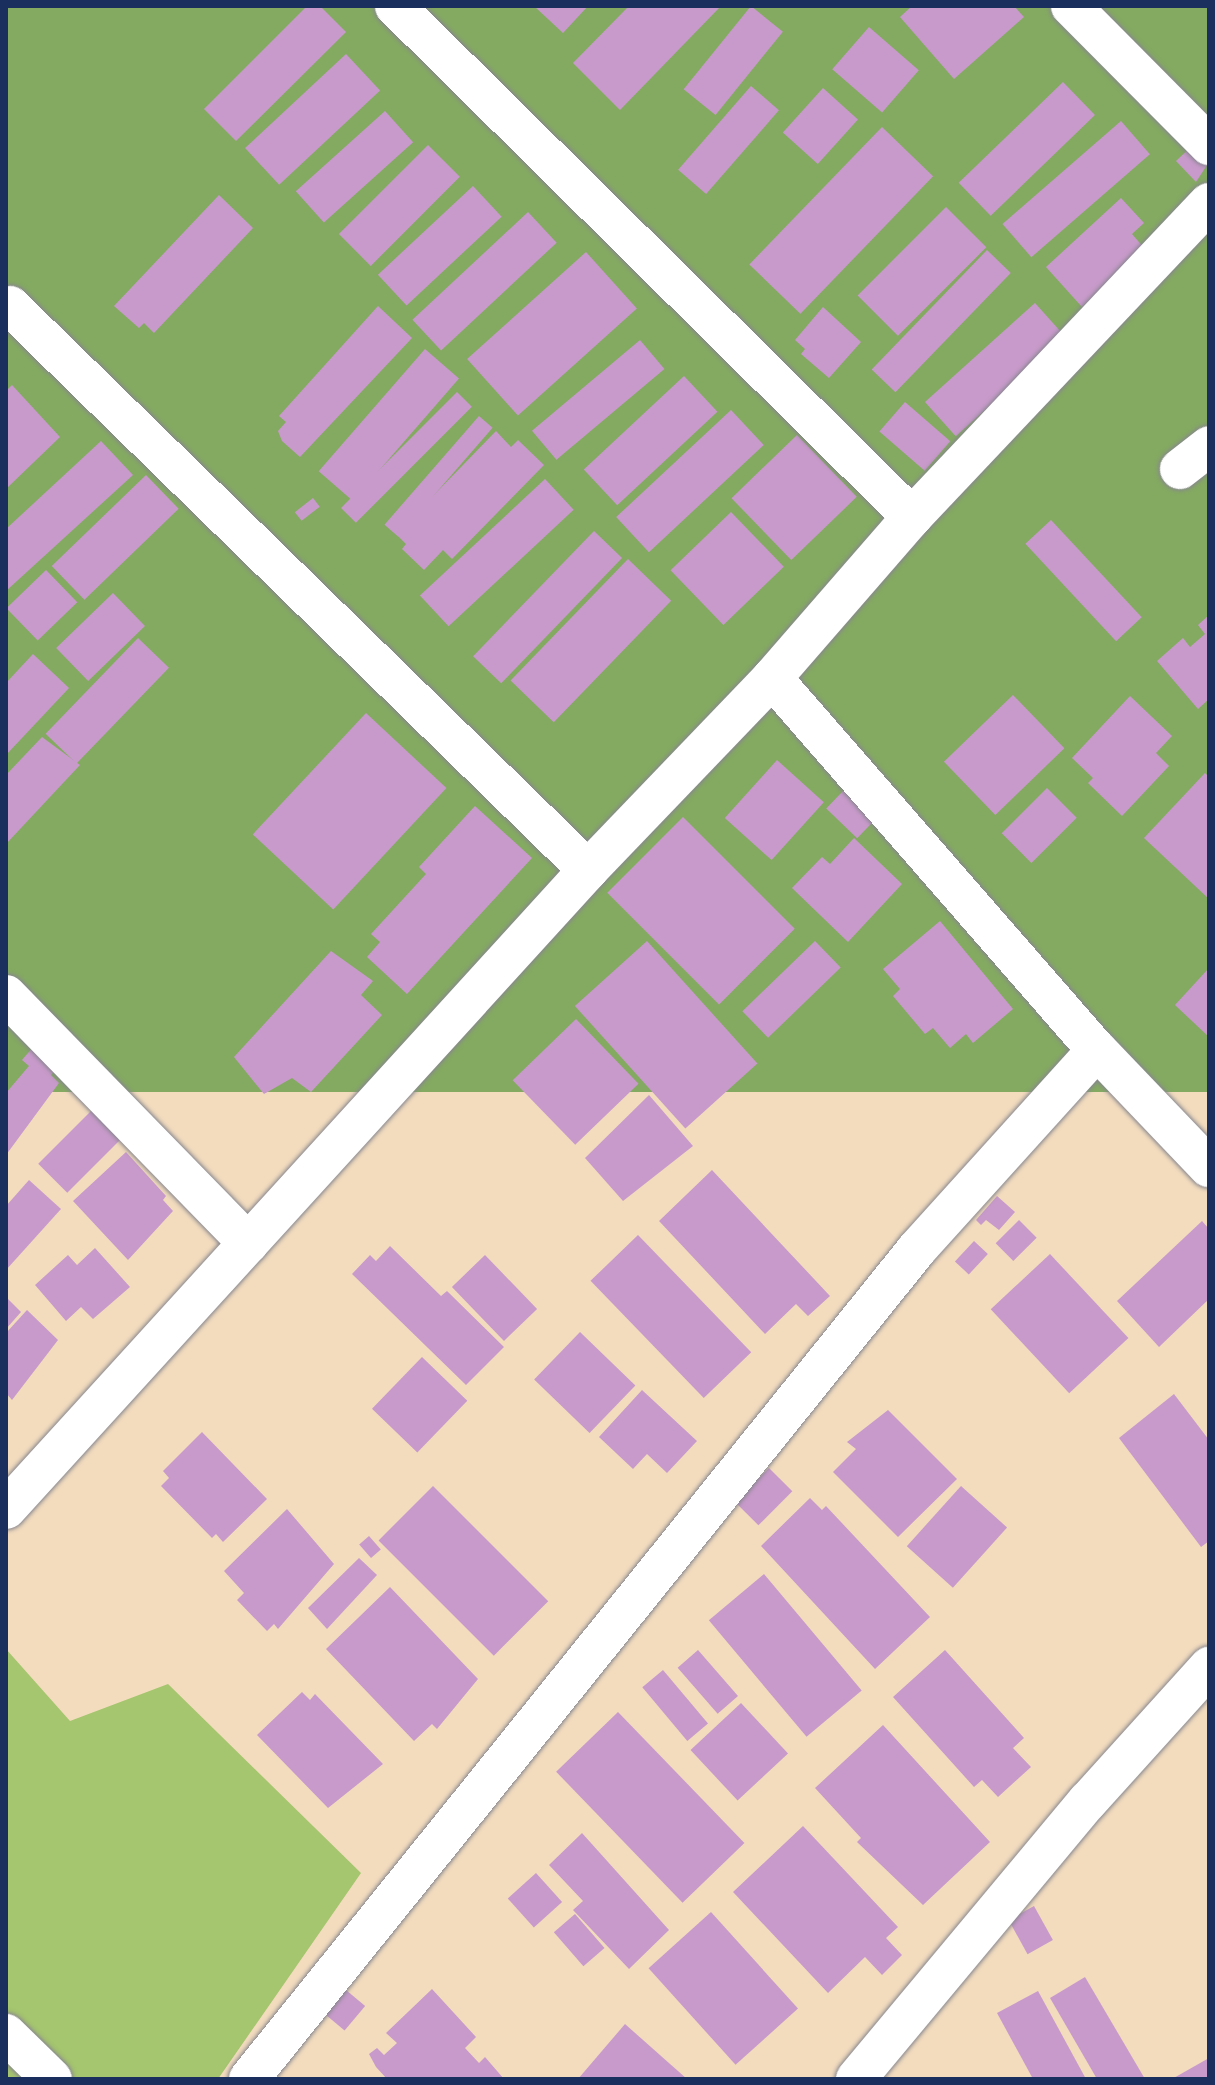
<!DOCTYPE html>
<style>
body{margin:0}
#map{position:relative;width:1215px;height:2085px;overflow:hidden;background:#f3dcbe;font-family:"Architects Daughter",sans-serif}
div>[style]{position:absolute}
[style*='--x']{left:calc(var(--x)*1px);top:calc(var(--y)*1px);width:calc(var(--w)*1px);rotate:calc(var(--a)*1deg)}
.green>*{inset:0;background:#a5c56e}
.forest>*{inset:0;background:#84aa61;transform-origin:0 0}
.building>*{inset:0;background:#c89acb;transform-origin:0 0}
.roads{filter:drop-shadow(0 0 2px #87868e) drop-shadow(0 0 2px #87868e)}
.minor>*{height:40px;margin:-20px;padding:0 20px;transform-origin:20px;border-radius:20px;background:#fff}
span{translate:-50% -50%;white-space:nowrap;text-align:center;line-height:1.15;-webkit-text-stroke:7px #fbf7ec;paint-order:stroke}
.frame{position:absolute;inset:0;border:8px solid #1b2f5e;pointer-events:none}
</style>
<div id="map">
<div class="green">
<i style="clip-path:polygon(6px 1649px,70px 1721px,168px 1684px,361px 1873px,218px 2079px,6px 2079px)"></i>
</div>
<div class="forest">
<i style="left:6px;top:6px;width:1203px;height:1086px"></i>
</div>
<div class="building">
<i style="clip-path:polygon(307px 6px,320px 6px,346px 32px,236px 141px,204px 109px)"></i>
<i style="clip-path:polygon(534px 6px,588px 6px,563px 33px)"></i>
<i style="clip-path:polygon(629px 6px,721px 6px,620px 110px,573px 63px)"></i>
<i style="left:751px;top:6px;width:41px;height:107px;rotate:39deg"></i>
<i style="clip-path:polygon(912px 6px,1014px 6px,1024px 17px,954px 79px,900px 17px)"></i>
<i style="left:869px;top:27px;width:66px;height:56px;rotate:41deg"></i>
<i style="left:346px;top:54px;width:50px;height:138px;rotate:47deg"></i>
<i style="left:1063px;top:82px;width:46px;height:145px;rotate:46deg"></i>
<i style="left:751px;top:86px;width:37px;height:111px;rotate:41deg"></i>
<i style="left:823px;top:88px;width:47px;height:60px;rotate:42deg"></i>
<i style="left:385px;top:111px;width:42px;height:120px;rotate:48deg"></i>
<i style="left:1121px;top:121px;width:44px;height:157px;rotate:49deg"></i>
<i style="left:882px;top:127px;width:71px;height:191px;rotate:44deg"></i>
<i style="left:428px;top:145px;width:45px;height:126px;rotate:45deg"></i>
<i style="clip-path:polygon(1193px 145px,1209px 162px,1196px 182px,1176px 161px)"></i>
<i style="left:473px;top:186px;width:42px;height:130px;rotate:47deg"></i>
<i style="clip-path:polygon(219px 195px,253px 228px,154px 333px,144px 323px,139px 328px,114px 306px)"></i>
<i style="clip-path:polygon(1121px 198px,1144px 223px,1132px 234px,1145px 249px,1082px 307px,1046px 267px)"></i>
<i style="left:946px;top:207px;width:57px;height:125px;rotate:45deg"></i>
<i style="left:528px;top:212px;width:42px;height:158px;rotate:47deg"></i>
<i style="left:987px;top:250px;width:33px;height:166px;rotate:44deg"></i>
<i style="left:586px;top:252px;width:76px;height:160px;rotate:48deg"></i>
<i style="left:1035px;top:303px;width:46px;height:148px;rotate:48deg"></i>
<i style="clip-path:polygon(378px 306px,412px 338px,300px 457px,282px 441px,278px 431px,286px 422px,279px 416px)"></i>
<i style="clip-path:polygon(823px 307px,861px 342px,829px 378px,801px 354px,805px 349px,795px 340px)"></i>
<i style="left:640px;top:340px;width:38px;height:141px;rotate:50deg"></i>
<i style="left:425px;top:349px;width:45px;height:162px;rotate:41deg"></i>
<i style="left:684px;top:376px;width:49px;height:137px;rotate:47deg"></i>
<i style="clip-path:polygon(12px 385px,60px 437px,6px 489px,6px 391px)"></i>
<i style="left:457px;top:392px;width:21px;height:164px;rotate:45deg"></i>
<i style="left:905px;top:402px;width:60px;height:39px;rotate:41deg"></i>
<i style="left:731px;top:410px;width:48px;height:157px;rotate:47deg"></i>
<i style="left:479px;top:416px;width:18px;height:144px;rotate:41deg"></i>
<i style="clip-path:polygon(496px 431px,511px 447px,518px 440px,544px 465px,452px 559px,443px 550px,424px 570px,402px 549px,406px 544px,396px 534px)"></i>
<i style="left:797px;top:435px;width:86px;height:91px;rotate:46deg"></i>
<i style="clip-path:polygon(101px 441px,133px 475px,6px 591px,6px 529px)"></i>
<i style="left:146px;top:475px;width:47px;height:131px;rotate:46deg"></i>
<i style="left:545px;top:479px;width:42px;height:171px;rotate:47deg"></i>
<i style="left:313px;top:498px;width:11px;height:23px;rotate:52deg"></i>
<i style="left:731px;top:512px;width:76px;height:84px;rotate:46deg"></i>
<i style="left:1051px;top:520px;width:133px;height:35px;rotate:47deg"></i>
<i style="left:594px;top:531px;width:39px;height:174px;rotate:44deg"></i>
<i style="left:628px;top:559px;width:60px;height:169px;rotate:44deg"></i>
<i style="left:46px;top:570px;width:45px;height:55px;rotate:46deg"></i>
<i style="left:113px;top:593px;width:46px;height:79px;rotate:46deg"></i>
<i style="clip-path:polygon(1209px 615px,1209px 699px,1198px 709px,1157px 661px,1183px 638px,1190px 647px,1205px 634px,1198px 625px)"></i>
<i style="left:138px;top:638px;width:43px;height:133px;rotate:44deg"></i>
<i style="clip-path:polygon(33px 654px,69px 688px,6px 755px,6px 683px)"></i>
<i style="left:1013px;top:695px;width:74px;height:96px;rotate:46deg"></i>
<i style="clip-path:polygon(1130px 696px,1172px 736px,1156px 753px,1169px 766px,1122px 816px,1088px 783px,1093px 778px,1072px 758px)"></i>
<i style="left:366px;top:713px;width:110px;height:166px;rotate:43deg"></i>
<i style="clip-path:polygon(42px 737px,80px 765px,6px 844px,6px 775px)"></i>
<i style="left:777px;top:760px;width:63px;height:78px;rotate:42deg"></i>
<i style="clip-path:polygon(1205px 773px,1209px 777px,1209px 899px,1144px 838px)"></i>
<i style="left:1047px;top:788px;width:42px;height:64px;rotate:45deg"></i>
<i style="left:845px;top:789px;width:43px;height:27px;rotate:44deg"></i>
<i style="clip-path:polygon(475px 806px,532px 858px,407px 994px,367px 957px,380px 942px,371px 934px,426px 874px,419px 867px)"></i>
<i style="left:683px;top:817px;width:158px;height:107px;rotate:45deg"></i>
<i style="clip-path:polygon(854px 838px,902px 884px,848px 942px,792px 888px,822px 857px,830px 864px)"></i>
<i style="clip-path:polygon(940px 921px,1013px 1009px,973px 1043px,966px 1034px,950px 1048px,933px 1028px,925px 1034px,893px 996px,900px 989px,883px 969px)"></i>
<i style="left:647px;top:941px;width:165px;height:97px;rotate:48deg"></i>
<i style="left:815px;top:941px;width:37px;height:101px;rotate:46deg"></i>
<i style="clip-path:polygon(331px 951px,373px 981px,361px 995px,382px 1015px,311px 1092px,292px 1078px,264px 1094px,234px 1057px)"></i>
<i style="clip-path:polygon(1209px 968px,1209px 1037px,1175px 1005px)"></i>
<i style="left:576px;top:1019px;width:90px;height:88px;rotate:46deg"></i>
<i style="clip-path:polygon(40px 1039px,64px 1060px,51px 1075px,59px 1083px,6px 1155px,6px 1093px,29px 1066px,22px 1060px)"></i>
<i style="clip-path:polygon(649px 1095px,693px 1146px,623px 1201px,585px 1158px)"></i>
<i style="left:92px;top:1110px;width:41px;height:76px;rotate:45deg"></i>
<i style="clip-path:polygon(126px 1152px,166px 1196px,163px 1200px,173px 1211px,128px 1260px,73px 1201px)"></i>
<i style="clip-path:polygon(712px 1170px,830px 1296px,808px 1316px,796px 1304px,765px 1334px,659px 1221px)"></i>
<i style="clip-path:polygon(29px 1180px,61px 1209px,6px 1270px,6px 1206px)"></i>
<i style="clip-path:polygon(997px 1196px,1015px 1212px,999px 1230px,986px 1220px,981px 1225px,976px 1220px)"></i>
<i style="left:1019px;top:1220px;width:25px;height:33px;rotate:45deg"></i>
<i style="clip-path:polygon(1202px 1221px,1209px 1229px,1209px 1299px,1159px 1347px,1117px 1301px)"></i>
<i style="left:638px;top:1235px;width:163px;height:66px;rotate:46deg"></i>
<i style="left:974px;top:1241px;width:19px;height:28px;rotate:43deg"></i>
<i style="clip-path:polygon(390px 1246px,441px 1296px,447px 1291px,504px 1347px,466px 1385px,352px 1274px,370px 1255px,376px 1261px)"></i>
<i style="clip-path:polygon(95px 1248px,130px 1287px,93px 1319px,81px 1307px,66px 1321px,35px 1285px,68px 1255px,77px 1265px)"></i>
<i style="left:1050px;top:1254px;width:115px;height:81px;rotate:47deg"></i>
<i style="left:485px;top:1255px;width:75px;height:46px;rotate:46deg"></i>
<i style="clip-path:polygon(6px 1297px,21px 1312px,6px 1329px)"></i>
<i style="clip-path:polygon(27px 1310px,58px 1340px,12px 1400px,6px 1393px,6px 1333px)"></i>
<i style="left:580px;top:1332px;width:77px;height:66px;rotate:44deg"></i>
<i style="left:422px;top:1357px;width:63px;height:72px;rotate:44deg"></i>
<i style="clip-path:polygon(642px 1390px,697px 1441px,667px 1473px,647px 1454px,633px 1469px,599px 1437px)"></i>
<i style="clip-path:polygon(1174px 1394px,1209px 1440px,1209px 1541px,1201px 1547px,1119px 1438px)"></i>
<i style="clip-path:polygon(888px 1410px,957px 1479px,898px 1537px,833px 1472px,856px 1449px,847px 1442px)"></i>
<i style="clip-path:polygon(202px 1432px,267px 1499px,223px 1542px,216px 1534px,212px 1538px,161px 1486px,169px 1478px,163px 1471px)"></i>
<i style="left:769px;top:1468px;width:33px;height:48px;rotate:45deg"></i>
<i style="left:433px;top:1486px;width:163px;height:77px;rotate:45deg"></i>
<i style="left:961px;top:1486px;width:62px;height:81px;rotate:42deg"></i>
<i style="clip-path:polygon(810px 1498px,822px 1510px,826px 1506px,930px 1617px,875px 1669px,761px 1546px)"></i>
<i style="clip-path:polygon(287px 1509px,334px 1564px,278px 1629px,274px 1624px,267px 1631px,237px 1600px,244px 1593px,224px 1571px)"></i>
<i style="left:369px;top:1536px;width:18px;height:13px;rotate:49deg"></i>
<i style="clip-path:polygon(359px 1558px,377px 1575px,327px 1629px,308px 1608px)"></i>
<i style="left:764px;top:1574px;width:152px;height:72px;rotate:50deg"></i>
<i style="clip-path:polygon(390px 1587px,478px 1679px,437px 1729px,432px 1724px,414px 1741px,326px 1649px)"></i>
<i style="left:698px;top:1650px;width:61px;height:27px;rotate:49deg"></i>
<i style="clip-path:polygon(945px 1650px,1024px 1738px,1013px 1748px,1031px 1767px,998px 1797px,982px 1780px,974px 1787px,893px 1697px)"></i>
<i style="left:663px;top:1670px;width:70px;height:27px;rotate:50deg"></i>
<i style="clip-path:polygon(302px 1692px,310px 1700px,315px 1694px,383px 1764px,328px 1808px,257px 1735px)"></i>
<i style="left:741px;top:1703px;width:69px;height:69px;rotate:47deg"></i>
<i style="left:618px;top:1712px;width:182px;height:86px;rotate:46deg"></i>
<i style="clip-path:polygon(883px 1725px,990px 1842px,923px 1905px,857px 1842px,861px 1838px,815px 1788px)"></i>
<i style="clip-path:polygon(803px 1826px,898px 1927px,886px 1938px,902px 1955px,882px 1975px,865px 1957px,828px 1993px,733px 1892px)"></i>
<i style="clip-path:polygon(582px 1833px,669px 1930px,629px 1969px,573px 1910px,583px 1901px,549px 1865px)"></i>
<i style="left:536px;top:1873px;width:39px;height:38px;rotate:48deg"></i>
<i style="left:1034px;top:1906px;width:39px;height:29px;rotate:61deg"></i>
<i style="left:711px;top:1912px;width:130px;height:84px;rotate:48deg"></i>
<i style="left:575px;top:1914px;width:45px;height:28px;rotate:49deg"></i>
<i style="clip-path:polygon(1085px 1977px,1145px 2079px,1097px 2079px,1050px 1998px)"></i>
<i style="clip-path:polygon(432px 1989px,476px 2037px,465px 2048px,479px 2063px,485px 2057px,504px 2079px,387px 2079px,376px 2067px,369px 2054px,377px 2048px,384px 2055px,397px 2043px,386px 2033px)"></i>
<i style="left:346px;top:1990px;width:25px;height:32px;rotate:40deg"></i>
<i style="clip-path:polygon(1038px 1991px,1086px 2079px,1033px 2079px,997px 2013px)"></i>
<i style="clip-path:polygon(625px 2024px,687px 2079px,578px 2079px)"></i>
<i style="clip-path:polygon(1209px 2058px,1209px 2079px,1172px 2079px)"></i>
</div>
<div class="roads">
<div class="minor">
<i style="--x:395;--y:6;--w:727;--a:44.67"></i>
<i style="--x:1071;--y:6;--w:196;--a:45.2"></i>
<i style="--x:10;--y:306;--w:808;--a:44.3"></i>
<i style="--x:1180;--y:469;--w:37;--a:-38"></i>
<i style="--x:772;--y:678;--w:494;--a:48.9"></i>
<i style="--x:1097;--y:1050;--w:162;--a:46.3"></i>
<i style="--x:6;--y:995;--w:347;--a:45.7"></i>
<i style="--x:6;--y:1509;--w:864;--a:-47.67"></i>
<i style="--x:588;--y:870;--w:266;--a:-46.2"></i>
<i style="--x:772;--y:678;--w:213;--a:-49"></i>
<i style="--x:912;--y:517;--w:432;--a:-46.6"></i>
<i style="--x:6;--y:2034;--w:64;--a:44.4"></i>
<i style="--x:249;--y:2079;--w:1065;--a:-51.17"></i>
<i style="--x:917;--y:1249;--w:268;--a:-47.9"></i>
<i style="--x:856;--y:2079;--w:362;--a:-50.2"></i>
<i style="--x:1088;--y:1801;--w:181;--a:-47.9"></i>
</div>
</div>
<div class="frame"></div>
</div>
